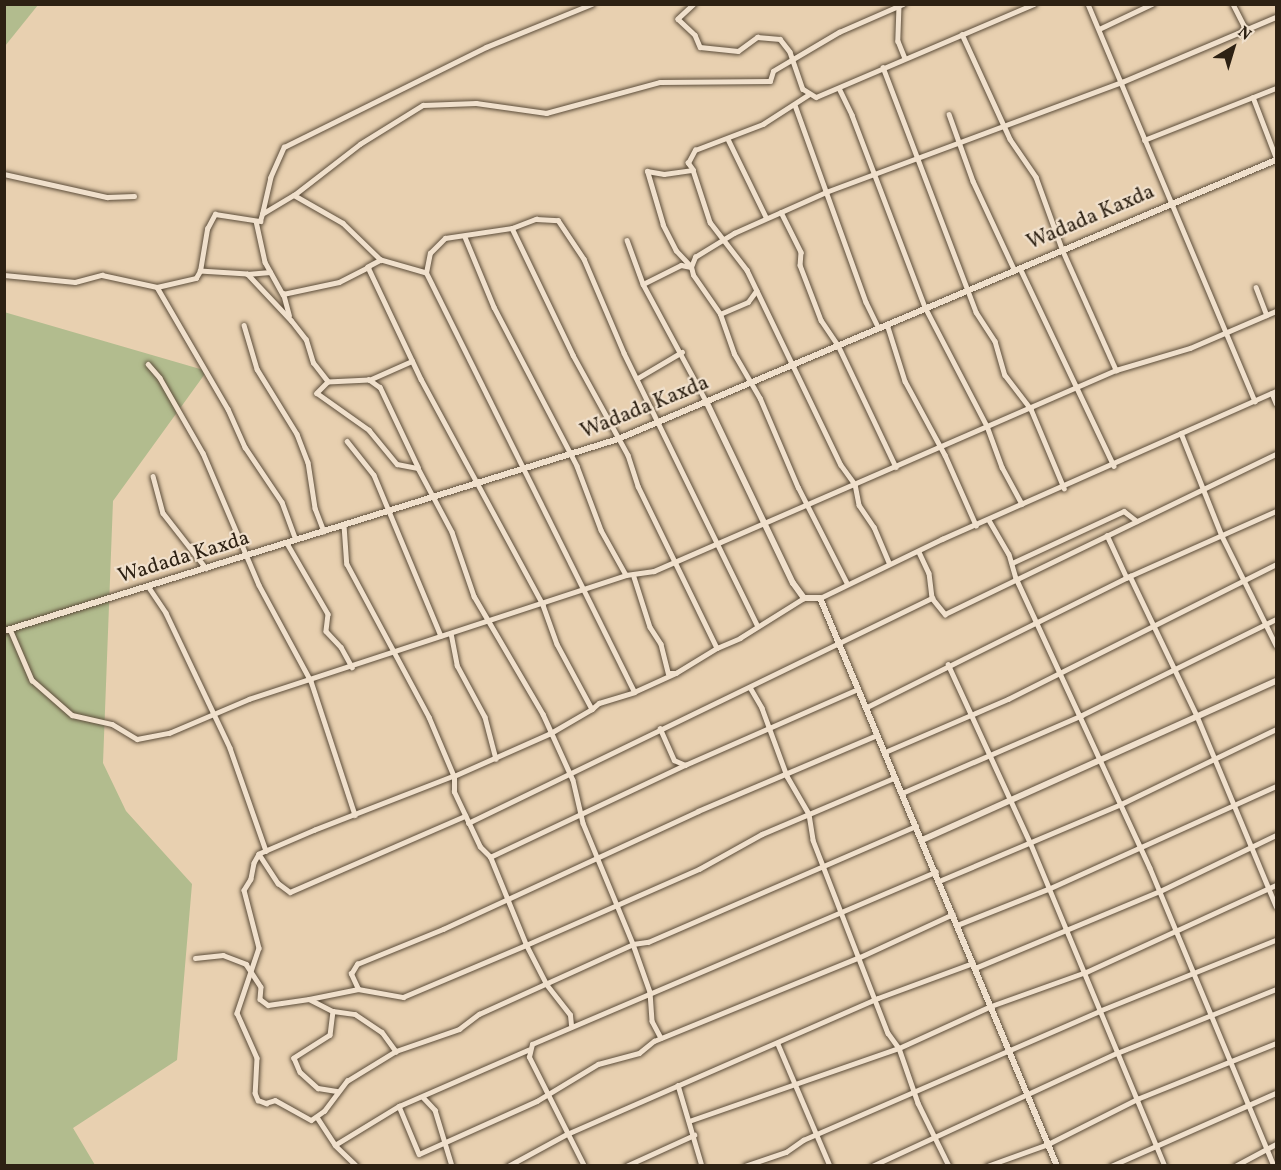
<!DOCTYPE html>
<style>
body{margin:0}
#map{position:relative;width:1281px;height:1170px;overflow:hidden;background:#e8d0b0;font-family:Vollkorn,serif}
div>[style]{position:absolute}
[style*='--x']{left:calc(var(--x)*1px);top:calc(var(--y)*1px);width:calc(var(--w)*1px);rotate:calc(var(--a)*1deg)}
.green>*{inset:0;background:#b2bc8e}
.roads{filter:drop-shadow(0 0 2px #5c4d3a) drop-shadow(0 0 2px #5c4d3a)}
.minor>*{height:4.5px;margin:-2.25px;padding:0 2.25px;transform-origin:2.25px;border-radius:2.25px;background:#f0e0cc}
.tertiary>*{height:6px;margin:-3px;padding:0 3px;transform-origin:3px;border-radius:3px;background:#f0e0cc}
span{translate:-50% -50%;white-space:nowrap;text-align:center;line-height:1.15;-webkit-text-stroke:4.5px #f0e0cc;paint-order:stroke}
.street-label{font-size:21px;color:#2d2113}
.frame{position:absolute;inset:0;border:6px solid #2d2113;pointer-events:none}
.north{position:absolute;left:1203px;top:18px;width:60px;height:60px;-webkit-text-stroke:4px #f0e0cc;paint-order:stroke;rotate:38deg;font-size:16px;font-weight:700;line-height:24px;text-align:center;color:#2d2113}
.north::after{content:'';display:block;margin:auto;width:21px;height:27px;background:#2d2113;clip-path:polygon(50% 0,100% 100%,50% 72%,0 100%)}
</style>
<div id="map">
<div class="green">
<i style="clip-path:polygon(5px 4px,38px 5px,5px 46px,4px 5px)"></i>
<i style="clip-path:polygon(4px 312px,207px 371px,113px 501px,103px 763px,126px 811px,192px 884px,177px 1060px,73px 1128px,95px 1165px,5px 1165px)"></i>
</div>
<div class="roads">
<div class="minor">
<i style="--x:694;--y:4;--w:22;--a:137"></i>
<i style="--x:678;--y:19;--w:23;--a:43"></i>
<i style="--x:695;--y:35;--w:13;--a:67"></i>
<i style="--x:700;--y:47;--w:38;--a:6"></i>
<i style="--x:738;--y:51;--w:24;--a:-36"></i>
<i style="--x:757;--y:37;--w:23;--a:5"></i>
<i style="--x:780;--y:39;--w:16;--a:52"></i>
<i style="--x:790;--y:52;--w:39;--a:71"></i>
<i style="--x:803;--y:89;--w:15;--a:32"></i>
<i style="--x:816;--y:97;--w:237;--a:-23.1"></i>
<i style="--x:1088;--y:4;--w:431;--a:67.2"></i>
<i style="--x:1233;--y:4;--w:28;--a:63"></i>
<i style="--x:899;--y:6;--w:35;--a:92"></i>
<i style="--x:898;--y:41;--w:18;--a:68"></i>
<i style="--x:1099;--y:29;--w:59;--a:-25.3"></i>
<i style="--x:962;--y:34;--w:115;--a:65.4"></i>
<i style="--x:1010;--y:139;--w:46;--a:55.6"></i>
<i style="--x:1036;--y:177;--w:77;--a:70.1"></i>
<i style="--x:1062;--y:249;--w:133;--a:65.9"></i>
<i style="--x:883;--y:67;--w:262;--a:69.2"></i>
<i style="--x:976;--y:312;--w:35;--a:57"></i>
<i style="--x:995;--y:341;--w:35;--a:74"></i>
<i style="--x:1005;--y:375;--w:43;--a:52.6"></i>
<i style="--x:1031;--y:409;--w:86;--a:67.3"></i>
<i style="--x:839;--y:88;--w:30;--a:64"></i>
<i style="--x:852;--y:115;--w:205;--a:69.2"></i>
<i style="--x:925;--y:307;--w:134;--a:62.5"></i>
<i style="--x:987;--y:426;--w:44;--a:69.9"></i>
<i style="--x:1002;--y:467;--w:42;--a:61.6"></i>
<i style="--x:1253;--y:97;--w:64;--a:69"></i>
<i style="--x:795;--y:105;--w:209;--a:70.2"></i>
<i style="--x:866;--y:302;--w:28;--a:64"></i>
<i style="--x:949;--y:114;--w:71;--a:70.3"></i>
<i style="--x:973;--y:181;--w:97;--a:65"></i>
<i style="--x:728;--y:139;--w:87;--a:64"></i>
<i style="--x:1144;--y:140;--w:142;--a:-21.5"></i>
<i style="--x:693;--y:170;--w:9;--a:-126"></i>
<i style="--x:688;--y:163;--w:15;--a:-62"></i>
<i style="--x:695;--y:150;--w:73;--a:-20.9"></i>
<i style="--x:763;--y:124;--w:54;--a:-32.8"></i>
<i style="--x:4;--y:174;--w:106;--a:12.6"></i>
<i style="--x:107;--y:197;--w:27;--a:-2"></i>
<i style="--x:294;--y:195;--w:56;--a:29.7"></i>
<i style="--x:343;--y:223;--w:53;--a:44.2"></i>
<i style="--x:781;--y:212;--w:45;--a:63.4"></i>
<i style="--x:801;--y:252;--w:13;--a:94"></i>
<i style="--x:800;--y:265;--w:59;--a:69.1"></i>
<i style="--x:821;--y:320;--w:30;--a:56"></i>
<i style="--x:838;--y:345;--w:135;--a:64.6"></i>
<i style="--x:262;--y:214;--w:37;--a:-77"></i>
<i style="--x:270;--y:178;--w:34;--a:-66"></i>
<i style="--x:284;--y:147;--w:225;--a:-26.3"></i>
<i style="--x:486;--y:47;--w:114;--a:-22.1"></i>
<i style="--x:256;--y:221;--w:42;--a:77.6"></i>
<i style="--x:265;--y:262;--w:37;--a:61"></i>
<i style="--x:512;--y:228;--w:26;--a:-21"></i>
<i style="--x:536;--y:219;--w:22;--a:3"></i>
<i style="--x:558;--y:220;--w:47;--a:56.3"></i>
<i style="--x:584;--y:259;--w:102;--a:66.9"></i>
<i style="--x:624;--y:353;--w:304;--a:63.9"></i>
<i style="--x:465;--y:237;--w:76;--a:67.5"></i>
<i style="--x:494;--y:307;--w:179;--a:62.4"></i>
<i style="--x:577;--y:466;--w:68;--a:69.4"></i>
<i style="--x:601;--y:530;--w:51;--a:60.9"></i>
<i style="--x:627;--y:240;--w:47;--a:70"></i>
<i style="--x:643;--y:284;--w:133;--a:61.7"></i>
<i style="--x:1020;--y:268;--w:219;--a:64.6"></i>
<i style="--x:426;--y:273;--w:20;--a:-79"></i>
<i style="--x:430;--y:253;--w:21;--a:-45"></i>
<i style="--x:445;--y:238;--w:68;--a:-8.5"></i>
<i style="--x:512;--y:228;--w:141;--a:64.3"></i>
<i style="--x:573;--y:355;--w:114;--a:61.2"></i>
<i style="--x:628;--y:455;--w:33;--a:72"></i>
<i style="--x:638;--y:486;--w:180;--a:64"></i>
<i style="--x:247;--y:274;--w:23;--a:-5"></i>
<i style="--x:4;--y:275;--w:71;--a:5.6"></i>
<i style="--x:75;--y:282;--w:28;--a:-15"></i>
<i style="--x:102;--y:275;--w:56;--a:12.3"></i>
<i style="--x:157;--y:287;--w:141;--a:59.8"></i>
<i style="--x:228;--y:409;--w:42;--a:65.9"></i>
<i style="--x:245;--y:447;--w:66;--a:56.1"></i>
<i style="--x:282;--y:502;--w:40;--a:69.8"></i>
<i style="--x:643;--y:284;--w:42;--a:-26.6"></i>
<i style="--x:681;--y:265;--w:10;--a:11"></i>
<i style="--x:691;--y:267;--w:22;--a:-133"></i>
<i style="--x:676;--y:251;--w:29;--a:-117"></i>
<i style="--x:663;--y:225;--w:56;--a:-106.5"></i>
<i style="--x:647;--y:171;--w:17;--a:10"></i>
<i style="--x:664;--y:174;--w:29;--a:-8"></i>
<i style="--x:693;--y:170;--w:55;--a:71.9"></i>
<i style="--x:710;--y:222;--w:61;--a:52.4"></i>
<i style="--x:747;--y:270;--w:216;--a:64.3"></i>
<i style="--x:841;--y:465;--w:24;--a:54"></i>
<i style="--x:855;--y:484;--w:21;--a:79"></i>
<i style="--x:859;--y:505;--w:27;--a:56"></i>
<i style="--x:874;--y:527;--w:39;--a:67"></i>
<i style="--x:157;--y:287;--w:40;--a:-13"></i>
<i style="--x:196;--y:278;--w:8;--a:-60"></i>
<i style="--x:1256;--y:287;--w:30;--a:69"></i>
<i style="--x:720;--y:314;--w:30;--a:-23"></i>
<i style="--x:748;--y:302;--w:14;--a:-54"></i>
<i style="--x:289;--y:316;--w:23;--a:-105"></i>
<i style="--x:283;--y:294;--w:57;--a:-12.1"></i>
<i style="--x:339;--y:282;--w:33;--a:-27"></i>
<i style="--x:887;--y:324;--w:60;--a:72.5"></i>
<i style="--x:905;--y:381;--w:84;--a:61.6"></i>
<i style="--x:945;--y:455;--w:77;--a:66.1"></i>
<i style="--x:244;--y:325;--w:46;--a:73.5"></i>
<i style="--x:257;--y:369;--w:76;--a:58.4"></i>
<i style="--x:297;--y:434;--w:30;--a:69"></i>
<i style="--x:308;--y:462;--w:47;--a:81.3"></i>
<i style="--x:315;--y:508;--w:25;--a:69"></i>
<i style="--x:148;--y:364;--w:18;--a:49"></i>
<i style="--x:160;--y:378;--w:86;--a:60.2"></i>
<i style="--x:203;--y:453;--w:143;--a:67"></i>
<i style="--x:259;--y:585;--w:109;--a:61.6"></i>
<i style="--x:311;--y:681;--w:141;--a:71.8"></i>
<i style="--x:638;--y:378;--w:51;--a:-30.6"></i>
<i style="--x:369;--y:380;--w:47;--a:-23.8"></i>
<i style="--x:328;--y:382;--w:16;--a:135"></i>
<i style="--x:317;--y:393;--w:64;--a:35.4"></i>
<i style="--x:369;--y:430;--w:44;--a:50.5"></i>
<i style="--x:397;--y:464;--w:21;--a:11"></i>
<i style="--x:418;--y:468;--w:72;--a:62"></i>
<i style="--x:452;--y:532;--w:68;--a:71"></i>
<i style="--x:474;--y:596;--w:137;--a:59.7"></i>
<i style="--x:543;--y:714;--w:72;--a:65.6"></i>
<i style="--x:573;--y:780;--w:44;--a:76.9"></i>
<i style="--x:583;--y:823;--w:131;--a:67.5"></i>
<i style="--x:633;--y:944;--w:51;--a:70.5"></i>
<i style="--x:650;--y:992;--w:29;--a:86"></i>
<i style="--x:652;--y:1021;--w:19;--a:62"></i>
<i style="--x:1272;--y:393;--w:11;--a:68"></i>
<i style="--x:1181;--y:433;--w:111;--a:68.3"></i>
<i style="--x:1222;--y:536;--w:122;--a:63.6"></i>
<i style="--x:347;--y:441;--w:43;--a:51.5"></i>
<i style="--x:374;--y:475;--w:174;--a:67.4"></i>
<i style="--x:418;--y:468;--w:89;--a:-115.4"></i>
<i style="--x:380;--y:388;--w:14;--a:-144"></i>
<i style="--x:369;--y:380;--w:41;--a:177.2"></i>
<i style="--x:328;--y:382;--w:24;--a:-128"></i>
<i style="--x:313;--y:363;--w:24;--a:-107"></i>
<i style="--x:306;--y:340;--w:24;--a:-128"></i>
<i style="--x:291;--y:321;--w:64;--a:-133.1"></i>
<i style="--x:247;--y:274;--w:47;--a:-176.3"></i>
<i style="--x:200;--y:271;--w:43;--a:-80.5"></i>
<i style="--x:207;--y:229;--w:17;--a:-62"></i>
<i style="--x:215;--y:214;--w:46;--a:8.8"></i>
<i style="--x:260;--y:221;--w:7;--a:-74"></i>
<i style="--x:262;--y:214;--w:37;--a:-31"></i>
<i style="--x:294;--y:195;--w:83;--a:-37.7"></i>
<i style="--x:360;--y:144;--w:74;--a:-31.8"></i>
<i style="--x:423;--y:105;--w:53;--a:-2.2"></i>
<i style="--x:476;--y:103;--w:71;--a:8.1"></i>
<i style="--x:546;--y:113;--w:118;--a:-15.2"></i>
<i style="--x:660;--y:82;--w:110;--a:-0.5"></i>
<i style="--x:770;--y:81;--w:10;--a:-73"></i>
<i style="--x:773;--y:71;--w:77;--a:-30.6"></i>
<i style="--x:839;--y:32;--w:70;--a:-23.6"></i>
<i style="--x:153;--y:476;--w:38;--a:75"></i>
<i style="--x:163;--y:513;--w:70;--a:52"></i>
<i style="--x:989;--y:520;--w:39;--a:60"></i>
<i style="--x:1009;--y:554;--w:25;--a:74"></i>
<i style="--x:1016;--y:578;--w:319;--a:65.2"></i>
<i style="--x:1150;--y:868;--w:323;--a:67.4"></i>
<i style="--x:344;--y:525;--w:39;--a:86"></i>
<i style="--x:347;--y:564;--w:174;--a:61.8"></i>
<i style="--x:429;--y:717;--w:64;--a:67"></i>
<i style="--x:454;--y:776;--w:104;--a:-23.9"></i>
<i style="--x:549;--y:734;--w:50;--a:-30.2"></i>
<i style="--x:1107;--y:535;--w:47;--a:65.1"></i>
<i style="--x:287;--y:543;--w:82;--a:60"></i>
<i style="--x:328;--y:614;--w:17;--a:97"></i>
<i style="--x:326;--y:631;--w:22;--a:47"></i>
<i style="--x:341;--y:647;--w:23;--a:61"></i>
<i style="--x:919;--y:552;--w:23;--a:65"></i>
<i style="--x:929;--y:573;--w:25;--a:83"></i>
<i style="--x:932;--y:598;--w:21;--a:51"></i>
<i style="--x:945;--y:614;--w:368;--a:-25.8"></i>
<i style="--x:1012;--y:563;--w:123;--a:-24.9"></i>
<i style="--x:1124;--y:511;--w:16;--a:38"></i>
<i style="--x:1130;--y:576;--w:155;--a:64.4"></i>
<i style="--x:1197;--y:716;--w:206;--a:67.4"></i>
<i style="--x:634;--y:577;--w:52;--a:72.3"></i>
<i style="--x:650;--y:627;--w:20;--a:57"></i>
<i style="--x:661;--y:644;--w:30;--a:76"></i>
<i style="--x:668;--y:673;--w:8;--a:0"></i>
<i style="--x:676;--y:673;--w:48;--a:-31.4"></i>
<i style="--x:717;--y:648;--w:25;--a:-23"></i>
<i style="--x:740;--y:638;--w:75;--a:-32"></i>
<i style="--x:847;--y:584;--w:108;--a:-117"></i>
<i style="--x:798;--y:488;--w:97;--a:-113.1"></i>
<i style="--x:760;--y:399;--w:52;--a:-120"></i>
<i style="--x:734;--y:354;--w:42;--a:-109.3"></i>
<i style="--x:720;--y:314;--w:47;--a:-124.7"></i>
<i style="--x:693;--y:275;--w:8;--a:-104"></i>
<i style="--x:691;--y:267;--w:11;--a:-68"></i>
<i style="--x:695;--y:257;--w:46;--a:-31.6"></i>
<i style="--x:734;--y:233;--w:101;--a:-24"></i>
<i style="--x:826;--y:192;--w:316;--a:-20.4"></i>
<i style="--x:1122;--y:82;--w:167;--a:-22.9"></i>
<i style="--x:148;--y:586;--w:32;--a:56"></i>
<i style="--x:166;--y:613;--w:149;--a:64.6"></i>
<i style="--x:230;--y:748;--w:109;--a:70.7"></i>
<i style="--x:820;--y:598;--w:136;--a:-25.8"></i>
<i style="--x:942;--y:539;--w:365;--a:-23.9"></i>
<i style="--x:10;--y:629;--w:56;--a:66.7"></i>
<i style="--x:32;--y:680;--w:53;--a:41.2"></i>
<i style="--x:72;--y:715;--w:41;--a:12.7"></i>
<i style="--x:112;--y:724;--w:29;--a:31"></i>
<i style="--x:137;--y:739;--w:33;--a:-11"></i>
<i style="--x:169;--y:733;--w:87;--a:-23"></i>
<i style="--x:249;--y:699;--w:397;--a:-18.2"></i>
<i style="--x:626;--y:575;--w:28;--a:-8"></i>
<i style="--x:654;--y:571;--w:504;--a:-23.51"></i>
<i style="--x:1116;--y:370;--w:77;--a:-16.6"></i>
<i style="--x:1190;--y:348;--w:94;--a:-23.3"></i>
<i style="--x:451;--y:633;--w:33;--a:79"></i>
<i style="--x:457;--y:665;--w:59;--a:61.7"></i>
<i style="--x:485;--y:717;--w:43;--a:75.3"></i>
<i style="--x:948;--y:664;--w:196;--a:65.3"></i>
<i style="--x:1030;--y:842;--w:351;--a:67.4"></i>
<i style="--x:750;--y:687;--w:24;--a:60"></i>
<i style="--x:762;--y:708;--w:72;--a:69.8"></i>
<i style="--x:787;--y:776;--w:44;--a:59.9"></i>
<i style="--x:809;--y:814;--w:26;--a:81"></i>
<i style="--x:813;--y:840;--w:207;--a:68.8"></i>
<i style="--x:888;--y:1033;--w:19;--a:54"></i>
<i style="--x:899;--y:1048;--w:58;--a:70.9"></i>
<i style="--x:918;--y:1103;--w:70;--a:63.8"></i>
<i style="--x:634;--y:692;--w:468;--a:-116.4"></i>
<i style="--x:426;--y:273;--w:47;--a:-163.9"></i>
<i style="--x:381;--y:260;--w:15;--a:152"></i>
<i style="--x:368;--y:267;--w:124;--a:64.7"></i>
<i style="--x:421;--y:379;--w:257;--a:61.6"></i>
<i style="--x:543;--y:605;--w:41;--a:70.3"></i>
<i style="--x:557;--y:644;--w:74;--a:61.7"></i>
<i style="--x:592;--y:709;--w:9;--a:-41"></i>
<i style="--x:599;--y:703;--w:37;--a:-17"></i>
<i style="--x:634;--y:692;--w:46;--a:-24.3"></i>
<i style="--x:865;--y:708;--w:296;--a:-26.5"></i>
<i style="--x:1130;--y:576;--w:160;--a:-24"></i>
<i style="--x:660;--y:728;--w:35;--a:66"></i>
<i style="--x:674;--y:760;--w:12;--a:24"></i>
<i style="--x:685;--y:765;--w:189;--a:-23.7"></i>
<i style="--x:885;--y:752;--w:134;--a:-23.3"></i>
<i style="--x:1008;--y:699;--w:300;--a:-26.7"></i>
<i style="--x:902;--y:793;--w:196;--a:-23.4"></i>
<i style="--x:1082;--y:715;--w:216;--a:-26.3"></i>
<i style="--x:468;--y:823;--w:516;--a:-25.87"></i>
<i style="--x:259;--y:854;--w:35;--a:57"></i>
<i style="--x:278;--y:883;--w:15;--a:37"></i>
<i style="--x:290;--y:892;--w:191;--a:-23.5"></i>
<i style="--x:490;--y:857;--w:216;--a:-25.3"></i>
<i style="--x:939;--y:881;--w:198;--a:-22.9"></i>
<i style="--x:1121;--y:804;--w:172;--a:-25.8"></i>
<i style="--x:957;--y:925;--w:98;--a:-21.6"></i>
<i style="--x:1048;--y:889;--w:250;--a:-24.3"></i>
<i style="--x:195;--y:958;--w:28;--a:-6"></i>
<i style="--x:223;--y:955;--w:25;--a:21"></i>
<i style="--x:246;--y:964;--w:27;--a:57"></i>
<i style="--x:261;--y:987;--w:12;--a:95"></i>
<i style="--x:260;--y:999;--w:10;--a:37"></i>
<i style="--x:268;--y:1005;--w:41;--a:-8.3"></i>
<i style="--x:309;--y:999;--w:27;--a:27"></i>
<i style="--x:333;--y:1011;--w:22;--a:8"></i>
<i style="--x:355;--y:1014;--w:32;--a:34"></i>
<i style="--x:382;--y:1032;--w:24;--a:54"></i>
<i style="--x:975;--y:968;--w:200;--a:-22.6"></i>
<i style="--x:1160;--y:891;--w:129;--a:-25.8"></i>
<i style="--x:358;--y:989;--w:17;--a:-115"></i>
<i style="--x:351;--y:974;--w:12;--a:-59"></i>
<i style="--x:357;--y:964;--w:93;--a:-22.1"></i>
<i style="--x:443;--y:929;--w:281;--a:-24.8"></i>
<i style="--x:698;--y:811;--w:194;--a:-23"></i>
<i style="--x:309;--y:999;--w:50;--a:-11.5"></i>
<i style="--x:358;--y:989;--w:46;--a:10.1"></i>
<i style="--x:403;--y:997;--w:134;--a:-22.9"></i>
<i style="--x:526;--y:945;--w:95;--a:-112.2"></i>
<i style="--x:490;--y:857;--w:14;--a:-135"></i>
<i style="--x:480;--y:847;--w:61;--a:-115.3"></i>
<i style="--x:454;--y:792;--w:16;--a:-90"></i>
<i style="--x:454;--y:776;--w:149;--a:158.8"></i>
<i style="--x:315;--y:830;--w:61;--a:156.8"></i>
<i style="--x:259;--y:854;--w:10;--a:119"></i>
<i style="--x:254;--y:863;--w:16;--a:101"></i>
<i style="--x:251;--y:879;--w:13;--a:122"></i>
<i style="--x:244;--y:890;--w:60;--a:75.5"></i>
<i style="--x:259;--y:948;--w:69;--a:108.7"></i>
<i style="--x:237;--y:1013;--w:49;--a:66"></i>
<i style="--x:257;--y:1058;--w:35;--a:93"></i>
<i style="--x:255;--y:1093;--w:8;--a:67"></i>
<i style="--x:258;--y:1100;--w:9;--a:21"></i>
<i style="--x:266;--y:1103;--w:9;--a:-18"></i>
<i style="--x:275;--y:1100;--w:41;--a:29.1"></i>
<i style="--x:311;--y:1120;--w:16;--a:-35"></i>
<i style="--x:324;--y:1111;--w:38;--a:-53"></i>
<i style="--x:347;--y:1081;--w:57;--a:-31.5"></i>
<i style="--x:396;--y:1051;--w:67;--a:-19.2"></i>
<i style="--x:459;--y:1029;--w:25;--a:-37"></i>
<i style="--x:479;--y:1014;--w:169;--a:-24.4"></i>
<i style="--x:633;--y:944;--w:15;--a:-8"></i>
<i style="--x:648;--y:942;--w:292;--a:-23.4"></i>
<i style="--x:333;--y:1011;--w:24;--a:97"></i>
<i style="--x:330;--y:1035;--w:43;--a:147.4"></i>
<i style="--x:294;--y:1058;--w:15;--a:67"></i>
<i style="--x:300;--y:1072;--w:24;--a:42"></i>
<i style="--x:318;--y:1088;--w:20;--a:9"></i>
<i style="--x:571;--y:1025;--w:10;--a:-96"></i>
<i style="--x:570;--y:1015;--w:39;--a:-128"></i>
<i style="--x:546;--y:984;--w:44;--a:-117.1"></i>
<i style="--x:526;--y:945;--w:189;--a:-23.7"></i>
<i style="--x:699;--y:869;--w:72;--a:-29.1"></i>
<i style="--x:762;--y:834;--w:143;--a:-23"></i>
<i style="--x:778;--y:1044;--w:133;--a:66.9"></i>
<i style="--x:678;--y:1085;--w:84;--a:73.5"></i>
<i style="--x:423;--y:1097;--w:18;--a:47"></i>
<i style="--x:435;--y:1110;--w:59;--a:73.1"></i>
<i style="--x:399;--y:1106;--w:52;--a:67.4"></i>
<i style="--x:419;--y:1154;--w:129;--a:-24.2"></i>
<i style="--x:537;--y:1101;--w:71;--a:-31.2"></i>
<i style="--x:598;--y:1064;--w:42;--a:-15"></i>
<i style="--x:639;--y:1053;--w:19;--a:-39"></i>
<i style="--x:654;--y:1041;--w:222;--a:-22.2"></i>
<i style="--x:860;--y:957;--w:102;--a:-24.8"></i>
<i style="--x:317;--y:1117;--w:33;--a:57"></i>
<i style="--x:335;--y:1145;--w:30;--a:44"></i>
<i style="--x:689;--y:1121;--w:222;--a:-19.2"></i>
<i style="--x:899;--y:1048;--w:101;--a:-24.5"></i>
<i style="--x:991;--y:1006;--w:101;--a:-19.7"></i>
<i style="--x:1086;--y:972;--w:209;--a:-24.6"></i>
<i style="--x:335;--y:1145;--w:75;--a:-31.4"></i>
<i style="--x:399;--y:1106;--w:141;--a:-23.5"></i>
<i style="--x:508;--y:1166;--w:67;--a:-28.5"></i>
<i style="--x:567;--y:1134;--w:339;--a:-23.6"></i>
<i style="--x:878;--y:998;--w:101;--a:-20.2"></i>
<i style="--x:584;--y:1166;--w:122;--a:-116.8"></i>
<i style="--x:529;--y:1057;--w:13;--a:-77"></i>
<i style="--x:532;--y:1044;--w:439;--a:-23.1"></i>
<i style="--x:626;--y:1166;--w:75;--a:-24.5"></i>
<i style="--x:745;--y:1166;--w:43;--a:-18.9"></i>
<i style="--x:786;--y:1152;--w:21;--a:-35"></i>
<i style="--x:803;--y:1140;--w:323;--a:-23.5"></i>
<i style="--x:1099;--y:1011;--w:191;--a:-21.9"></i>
<i style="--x:872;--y:1166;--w:270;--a:-24.8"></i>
<i style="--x:1117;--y:1053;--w:171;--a:-21.9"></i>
<i style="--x:987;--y:1166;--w:65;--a:-19.8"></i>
<i style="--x:1048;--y:1144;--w:100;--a:-26.8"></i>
<i style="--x:1137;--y:1099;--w:150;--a:-21.9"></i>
<i style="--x:1111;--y:1166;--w:180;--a:-23.9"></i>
<i style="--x:1235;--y:1166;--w:47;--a:-28.2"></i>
</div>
<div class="tertiary">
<i style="--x:706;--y:401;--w:202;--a:64.5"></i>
<i style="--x:793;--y:583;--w:19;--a:54"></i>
<i style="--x:804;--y:598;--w:16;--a:0"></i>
<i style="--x:820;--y:598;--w:615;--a:67.35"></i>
<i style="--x:4;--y:631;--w:643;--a:-17.36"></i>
<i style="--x:618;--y:439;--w:715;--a:-22.98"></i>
<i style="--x:922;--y:840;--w:388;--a:-24.2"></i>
</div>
</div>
<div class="street-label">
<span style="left:1091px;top:218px;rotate:-23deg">Wadada Kaxda</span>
<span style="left:645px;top:408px;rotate:-22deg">Wadada Kaxda</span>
<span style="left:184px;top:558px;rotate:-17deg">Wadada Kaxda</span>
</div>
<div class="frame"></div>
<div class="north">N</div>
</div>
